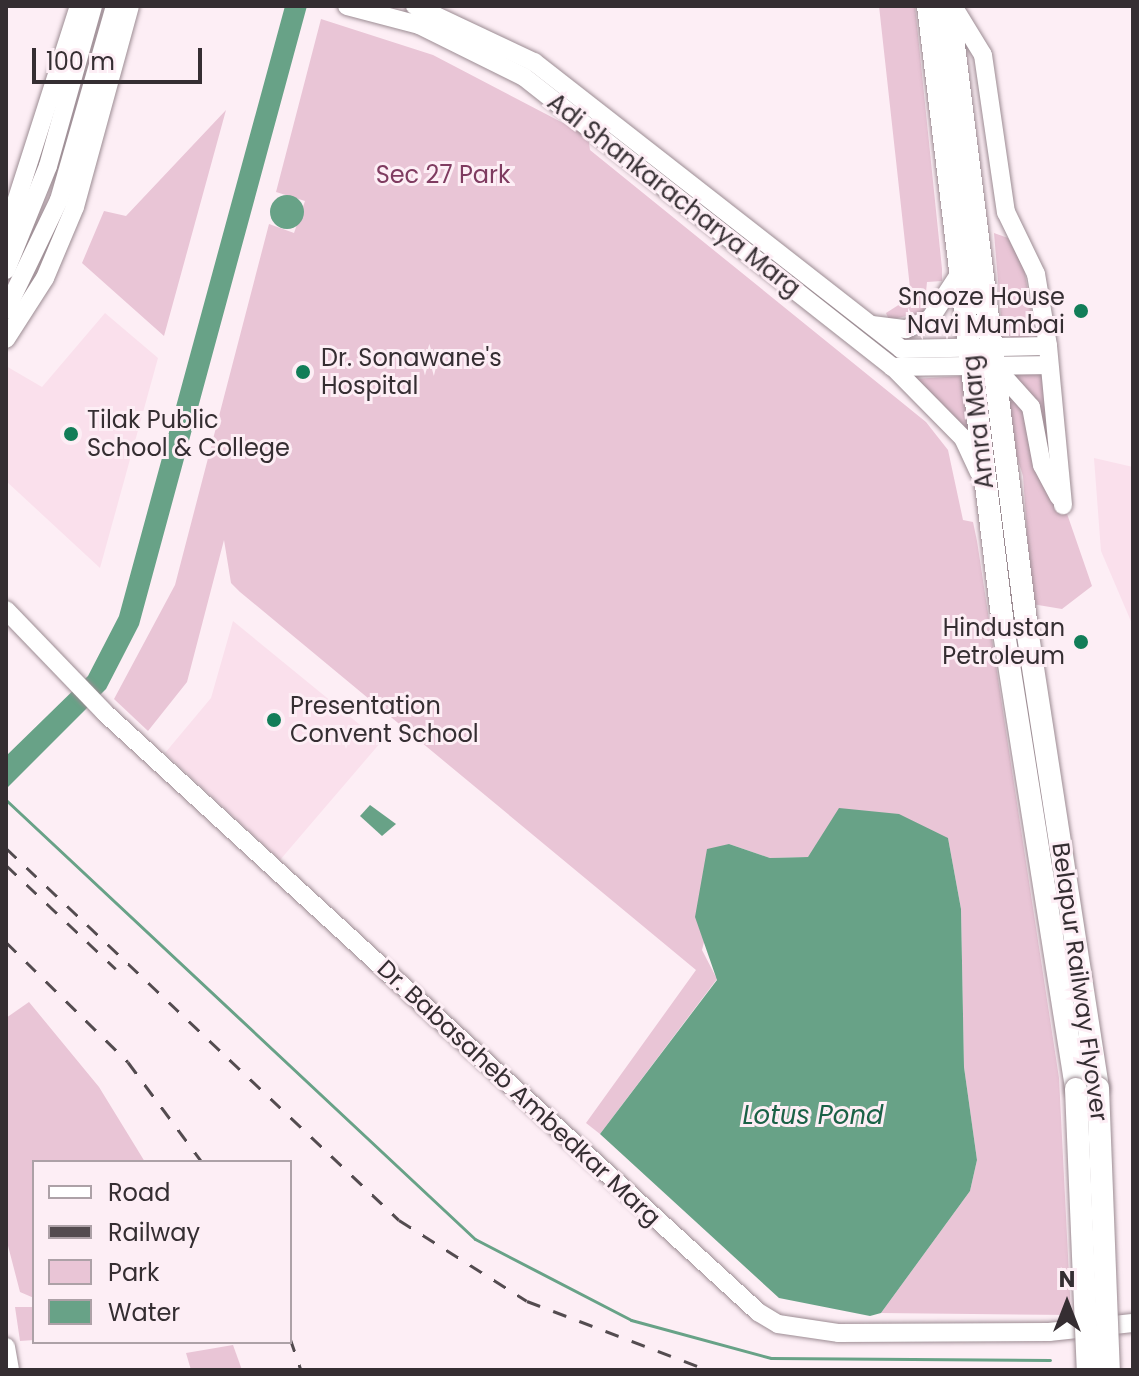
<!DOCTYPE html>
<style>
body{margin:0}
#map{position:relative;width:1139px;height:1376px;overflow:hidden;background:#fdeef5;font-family:Poppins,sans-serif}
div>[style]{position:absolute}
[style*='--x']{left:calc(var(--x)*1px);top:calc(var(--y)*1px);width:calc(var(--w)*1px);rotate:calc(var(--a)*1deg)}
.built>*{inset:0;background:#fae0ec}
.green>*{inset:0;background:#e9c5d6}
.water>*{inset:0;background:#68a287}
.round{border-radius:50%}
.stream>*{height:3px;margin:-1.5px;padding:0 1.5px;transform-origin:1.5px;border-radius:1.5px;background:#68a287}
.roads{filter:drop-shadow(0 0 2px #9c8c93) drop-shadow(0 0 2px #9c8c93)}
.secondary>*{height:18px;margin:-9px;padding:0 9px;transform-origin:9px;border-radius:9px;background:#fff}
.highway>*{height:22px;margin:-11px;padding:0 11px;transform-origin:11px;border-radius:11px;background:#fff}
.rail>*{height:3px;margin-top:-1.5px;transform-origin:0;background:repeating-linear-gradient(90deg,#534b4f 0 14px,transparent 0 28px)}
.bridges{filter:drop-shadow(0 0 2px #9c8c93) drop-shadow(0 0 2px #9c8c93)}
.highway-bridge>*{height:22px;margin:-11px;padding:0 11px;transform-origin:11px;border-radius:11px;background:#fff}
.dots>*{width:22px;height:22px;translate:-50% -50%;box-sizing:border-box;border:4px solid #fdeef5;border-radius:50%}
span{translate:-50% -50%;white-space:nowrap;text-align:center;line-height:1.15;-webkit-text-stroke:6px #fdeef5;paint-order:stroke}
.park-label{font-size:24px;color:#7f3b60}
.street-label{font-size:24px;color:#352e32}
.poi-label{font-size:24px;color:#352e32}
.right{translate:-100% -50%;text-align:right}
.left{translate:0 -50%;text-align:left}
.water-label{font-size:26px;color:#1a6146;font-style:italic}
.frame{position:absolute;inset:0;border:8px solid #352e32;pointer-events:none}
.legend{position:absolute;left:32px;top:1160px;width:260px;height:184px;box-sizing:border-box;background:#fdeef5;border:2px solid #ada1a7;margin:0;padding:10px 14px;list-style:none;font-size:24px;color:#352e32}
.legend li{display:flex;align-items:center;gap:16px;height:40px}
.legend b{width:40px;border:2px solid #ada1a7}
.north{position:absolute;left:1027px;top:1264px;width:80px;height:80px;-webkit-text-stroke:6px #fdeef5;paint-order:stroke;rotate:0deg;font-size:22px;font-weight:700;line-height:32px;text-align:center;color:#352e32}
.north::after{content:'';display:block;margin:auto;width:28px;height:36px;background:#352e32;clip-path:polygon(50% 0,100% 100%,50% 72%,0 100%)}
.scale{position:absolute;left:32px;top:48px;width:170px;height:36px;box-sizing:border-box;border:4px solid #352e32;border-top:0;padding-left:10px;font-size:24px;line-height:28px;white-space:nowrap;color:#352e32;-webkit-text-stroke:6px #fdeef5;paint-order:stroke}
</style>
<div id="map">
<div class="built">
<i style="clip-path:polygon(105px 313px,158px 358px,100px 568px,6px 481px,6px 366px,42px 387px)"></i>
<i style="clip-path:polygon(1094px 458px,1133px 467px,1133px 626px,1101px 551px)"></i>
<i style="clip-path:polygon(233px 621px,381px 742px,280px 860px,165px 753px,211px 698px)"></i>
</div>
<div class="green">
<i style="clip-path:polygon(879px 6px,915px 6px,942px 269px,942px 281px,927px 282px,924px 312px,889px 320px,886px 313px,911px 297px)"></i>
<i style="clip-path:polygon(321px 19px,433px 55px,588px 136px,590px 150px,926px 422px,948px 450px,963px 520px,973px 522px,977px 541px,1059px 1078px,1071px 1315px,881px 1313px,970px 1191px,977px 1160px,964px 1067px,961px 909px,948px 838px,808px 857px,770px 858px,729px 844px,702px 950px,717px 979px,600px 1134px,586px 1123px,696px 970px,240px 592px,231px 583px,224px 540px,187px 682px,148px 731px,114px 699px,175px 585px,269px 224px,294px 233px,305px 201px,276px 192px)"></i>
<i style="clip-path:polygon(226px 110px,164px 336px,82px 263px,104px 211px,126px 216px)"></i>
<i style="clip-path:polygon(994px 233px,1008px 238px,1024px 268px,1034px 328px,1028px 338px,1013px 339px,1002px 329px)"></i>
<i style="clip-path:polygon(1045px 371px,1051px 422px,1049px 465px,1036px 405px,1008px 372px)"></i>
<i style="clip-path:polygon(962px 376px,969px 434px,913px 379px)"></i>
<i style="clip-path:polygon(1027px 398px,1092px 586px,1062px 609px,1032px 604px,1023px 476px,1000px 404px)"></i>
<i style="clip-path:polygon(29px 1002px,99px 1087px,145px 1162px,34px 1162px,34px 1298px,20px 1292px,6px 1238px,6px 1018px)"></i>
<i style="clip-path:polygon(15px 1307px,34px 1307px,34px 1340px,20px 1341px)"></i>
<i style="clip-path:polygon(233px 1345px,242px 1370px,191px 1370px,186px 1353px)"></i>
</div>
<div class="water">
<i style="clip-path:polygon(285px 6px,307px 6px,139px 625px,106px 689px,6px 789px,6px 756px,88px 676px,119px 616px)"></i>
<i class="round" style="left:270px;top:195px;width:34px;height:34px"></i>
<i style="clip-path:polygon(370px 805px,396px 824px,382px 836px,360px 816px)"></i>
<i style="clip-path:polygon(839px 808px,899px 814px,948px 838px,961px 909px,964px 1067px,977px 1160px,970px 1191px,881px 1313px,870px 1316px,779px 1298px,600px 1134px,717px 980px,695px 917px,707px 849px,729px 844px,770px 858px,808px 857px)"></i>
</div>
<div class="stream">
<i style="--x:6;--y:800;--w:642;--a:43.11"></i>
<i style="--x:475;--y:1239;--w:176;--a:27.4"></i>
<i style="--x:631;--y:1320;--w:145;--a:15.2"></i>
<i style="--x:771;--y:1358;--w:279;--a:0.4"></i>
</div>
<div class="roads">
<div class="secondary">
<i style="--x:347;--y:6;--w:74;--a:14.8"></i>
<i style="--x:419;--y:25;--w:117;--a:26.3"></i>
<i style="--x:524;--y:77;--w:469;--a:38.2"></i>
<i style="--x:892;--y:367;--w:157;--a:-0.7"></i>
<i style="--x:415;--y:6;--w:132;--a:25.2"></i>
<i style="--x:534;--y:62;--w:466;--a:38"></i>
<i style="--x:901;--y:349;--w:147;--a:-1.2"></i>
<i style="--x:1048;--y:346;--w:160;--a:84.6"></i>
<i style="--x:953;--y:6;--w:57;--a:58.5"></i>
<i style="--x:983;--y:55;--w:159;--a:81.7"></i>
<i style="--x:1006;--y:212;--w:69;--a:64.2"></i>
<i style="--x:1036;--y:274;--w:73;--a:80.5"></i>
<i style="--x:6;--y:233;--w:238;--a:-72.2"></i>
<i style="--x:6;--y:270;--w:112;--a:-68"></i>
<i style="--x:48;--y:166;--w:166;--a:-74.3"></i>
<i style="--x:6;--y:310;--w:122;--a:-64.3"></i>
<i style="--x:59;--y:200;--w:202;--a:-73.9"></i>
<i style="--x:872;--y:325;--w:34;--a:7"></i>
<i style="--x:906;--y:329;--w:26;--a:-23"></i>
<i style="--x:930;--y:319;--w:55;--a:-56.9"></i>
<i style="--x:6;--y:339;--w:72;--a:-57.4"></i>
<i style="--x:45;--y:278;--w:77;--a:-67.1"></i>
<i style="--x:75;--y:207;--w:208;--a:-74.7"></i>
<i style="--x:893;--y:367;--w:100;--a:45.4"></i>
<i style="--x:963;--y:438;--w:38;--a:65"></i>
<i style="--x:996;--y:368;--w:52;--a:48.1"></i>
<i style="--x:1031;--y:407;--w:59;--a:79.3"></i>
<i style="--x:1042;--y:465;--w:36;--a:62"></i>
<i style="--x:6;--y:610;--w:141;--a:46.1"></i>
<i style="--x:104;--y:712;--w:888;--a:42.53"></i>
<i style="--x:758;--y:1312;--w:23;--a:31"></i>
<i style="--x:778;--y:1324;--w:62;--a:8.4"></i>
<i style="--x:839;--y:1333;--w:210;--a:-0.3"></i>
<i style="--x:1049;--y:1332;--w:84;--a:-6.1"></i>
<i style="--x:6;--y:1347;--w:23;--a:80"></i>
</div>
<div class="highway">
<i style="--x:928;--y:6;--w:632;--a:83.09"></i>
<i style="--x:1004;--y:633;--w:462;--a:81"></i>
<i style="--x:949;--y:6;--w:628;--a:82.86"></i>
<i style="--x:1027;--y:629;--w:464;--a:81.2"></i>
</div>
</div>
<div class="rail">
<i style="--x:6;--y:848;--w:541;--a:43.43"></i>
<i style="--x:399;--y:1220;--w:151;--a:32.3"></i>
<i style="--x:527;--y:1301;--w:194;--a:20.9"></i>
<i style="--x:6;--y:865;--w:151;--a:43.4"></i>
<i style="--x:6;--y:942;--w:171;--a:44.5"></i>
<i style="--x:128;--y:1062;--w:124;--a:53.5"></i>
<i style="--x:290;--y:1338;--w:34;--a:71"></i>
</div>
<div class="bridges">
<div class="highway-bridge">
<i style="--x:1098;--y:1088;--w:282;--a:87.8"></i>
<i style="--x:1076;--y:1089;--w:281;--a:87.6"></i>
</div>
</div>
<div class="dots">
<i style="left:1081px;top:311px;background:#127d58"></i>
<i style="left:303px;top:372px;background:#127d58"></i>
<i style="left:71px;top:434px;background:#127d58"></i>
<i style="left:1081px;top:642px;background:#127d58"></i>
<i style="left:274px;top:720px;background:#127d58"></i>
</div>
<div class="park-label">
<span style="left:443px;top:175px">Sec 27 Park</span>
</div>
<div class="street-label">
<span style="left:674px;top:195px;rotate:38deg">Adi Shankaracharya Marg</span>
<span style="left:978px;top:422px;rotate:-96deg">Amra Marg</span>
<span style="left:1080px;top:982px;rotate:82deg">Belapur Railway Flyover</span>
<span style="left:519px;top:1093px;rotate:43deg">Dr. Babasaheb Ambedkar Marg</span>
</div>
<div class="poi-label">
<span class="right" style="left:1065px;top:311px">Snooze House<br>Navi Mumbai</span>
<span class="left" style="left:321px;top:372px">Dr. Sonawane's<br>Hospital</span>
<span class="left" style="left:87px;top:434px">Tilak Public<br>School &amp; College</span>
<span class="right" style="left:1065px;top:642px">Hindustan<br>Petroleum</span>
<span class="left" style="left:290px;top:720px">Presentation<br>Convent School</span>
</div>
<div class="water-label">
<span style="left:813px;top:1116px">Lotus Pond</span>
</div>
<div class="frame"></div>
<ul class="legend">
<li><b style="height:10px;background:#fff"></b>Road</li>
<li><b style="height:10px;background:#534b4f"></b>Railway</li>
<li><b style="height:22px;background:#e9c5d6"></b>Park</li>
<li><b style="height:22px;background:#68a287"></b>Water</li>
</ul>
<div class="north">N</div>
<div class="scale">100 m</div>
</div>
